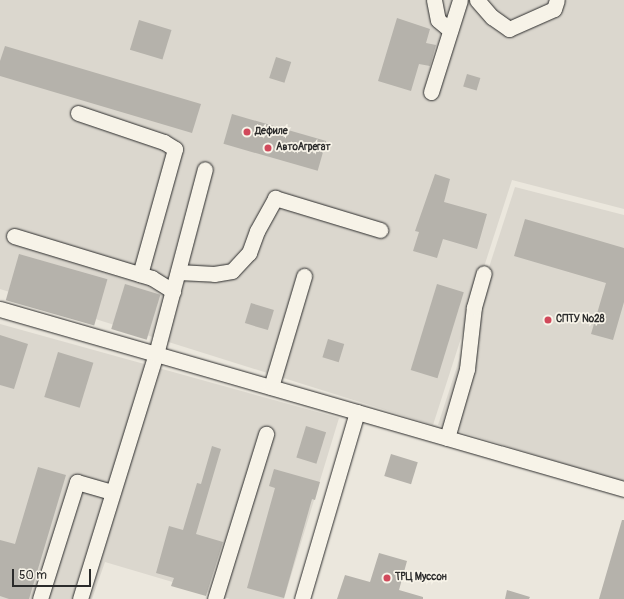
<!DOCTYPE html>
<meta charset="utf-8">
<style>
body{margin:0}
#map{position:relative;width:624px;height:599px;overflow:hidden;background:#ebe7dd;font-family:Pangolin,sans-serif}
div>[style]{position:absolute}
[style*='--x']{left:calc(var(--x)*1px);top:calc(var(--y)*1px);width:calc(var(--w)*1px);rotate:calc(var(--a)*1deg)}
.built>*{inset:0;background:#dbd7ce}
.building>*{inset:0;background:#b5b2ab;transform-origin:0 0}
.roads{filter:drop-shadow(0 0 1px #2b2b2b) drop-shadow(0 0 1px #2b2b2b)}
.minor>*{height:15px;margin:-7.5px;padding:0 7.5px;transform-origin:7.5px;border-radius:7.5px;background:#f7f3e8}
.dots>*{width:11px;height:11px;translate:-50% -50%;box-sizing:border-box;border:2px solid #f7f3e8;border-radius:50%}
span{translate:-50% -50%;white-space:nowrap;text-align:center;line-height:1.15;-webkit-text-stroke:3.5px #f7f3e8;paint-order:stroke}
.poi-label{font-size:10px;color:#2b2b2b;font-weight:700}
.left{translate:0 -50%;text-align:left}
.scale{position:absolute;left:12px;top:569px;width:79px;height:18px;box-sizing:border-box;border:2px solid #2b2b2b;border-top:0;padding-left:5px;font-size:12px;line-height:14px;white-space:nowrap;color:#2b2b2b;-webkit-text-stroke:3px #f7f3e8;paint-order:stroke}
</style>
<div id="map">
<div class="built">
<i style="clip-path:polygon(0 0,624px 0,624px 209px,512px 180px,433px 425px,0 289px)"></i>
<i style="clip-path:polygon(515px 187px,624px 215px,624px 482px,438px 425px)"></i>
<i style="clip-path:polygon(0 324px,339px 418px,284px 599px,230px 599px,105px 562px,92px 599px,0 599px)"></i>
</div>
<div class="building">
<i style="clip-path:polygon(397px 18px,430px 29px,426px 43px,436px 45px,430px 66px,419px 64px,411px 91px,378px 81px)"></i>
<i style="left:139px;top:20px;width:34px;height:31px;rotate:17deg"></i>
<i style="clip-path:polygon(5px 46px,201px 104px,192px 133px,0 76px,0 61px)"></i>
<i style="left:276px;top:57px;width:16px;height:22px;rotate:18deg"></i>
<i style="left:467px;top:74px;width:14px;height:13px;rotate:17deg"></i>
<i style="left:232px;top:114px;width:98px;height:31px;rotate:16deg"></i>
<i style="clip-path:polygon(435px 174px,450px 179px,444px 202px,487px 214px,477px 249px,443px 239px,437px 258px,413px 251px,419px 232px,415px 231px)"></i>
<i style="clip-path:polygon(525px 219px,624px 248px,624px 302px,613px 340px,591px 334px,606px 283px,514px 256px)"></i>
<i style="left:19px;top:254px;width:92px;height:48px;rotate:16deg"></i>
<i style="left:125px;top:284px;width:37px;height:47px;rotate:17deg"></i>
<i style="left:437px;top:284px;width:28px;height:90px;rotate:17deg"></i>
<i style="left:251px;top:303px;width:24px;height:21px;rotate:17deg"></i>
<i style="clip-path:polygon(0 335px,28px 344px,14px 389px,0 385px)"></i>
<i style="left:328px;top:339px;width:17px;height:19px;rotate:17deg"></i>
<i style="left:58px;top:352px;width:37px;height:47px;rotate:17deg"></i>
<i style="left:306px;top:426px;width:21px;height:33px;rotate:17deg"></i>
<i style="clip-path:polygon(212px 446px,221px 449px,196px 534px,223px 542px,206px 596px,171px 586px,174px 578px,156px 573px,169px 526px,183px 530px,197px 483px,201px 484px)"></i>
<i style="left:391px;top:454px;width:28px;height:23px;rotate:17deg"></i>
<i style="clip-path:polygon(38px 467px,66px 475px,29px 599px,9px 599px,0 596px,0 540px,15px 544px)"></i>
<i style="clip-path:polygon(274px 469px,320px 482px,315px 500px,312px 499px,284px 598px,247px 588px,275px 488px,269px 486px)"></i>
<i style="clip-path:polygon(622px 520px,624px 520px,624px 599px,599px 599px)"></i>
<i style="clip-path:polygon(379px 553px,407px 561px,399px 590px,423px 597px,423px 599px,337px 599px,345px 575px,370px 582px)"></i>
<i style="clip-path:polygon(507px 590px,530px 597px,529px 599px,505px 599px)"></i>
</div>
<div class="roads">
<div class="minor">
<i style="--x:434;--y:0;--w:20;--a:79"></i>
<i style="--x:438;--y:20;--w:16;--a:40"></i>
<i style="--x:477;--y:0;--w:23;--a:49"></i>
<i style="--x:492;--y:17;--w:21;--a:35"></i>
<i style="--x:509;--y:29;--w:49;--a:-24"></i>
<i style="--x:554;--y:9;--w:9;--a:-72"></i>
<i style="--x:431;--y:92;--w:96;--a:-72.5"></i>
<i style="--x:78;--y:113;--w:91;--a:18.6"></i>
<i style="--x:164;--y:142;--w:13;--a:32"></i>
<i style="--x:175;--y:149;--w:130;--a:105.6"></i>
<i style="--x:14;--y:236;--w:144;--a:16.9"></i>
<i style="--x:152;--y:278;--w:25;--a:32"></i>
<i style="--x:178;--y:272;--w:36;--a:3"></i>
<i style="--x:214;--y:274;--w:18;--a:-9"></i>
<i style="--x:232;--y:271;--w:25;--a:-47"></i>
<i style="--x:249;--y:253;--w:23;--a:-70"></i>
<i style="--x:257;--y:231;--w:38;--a:-61"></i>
<i style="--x:275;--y:198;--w:110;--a:16.9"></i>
<i style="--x:0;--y:309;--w:649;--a:16.09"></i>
<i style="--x:271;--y:387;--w:116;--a:-73.4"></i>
<i style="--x:447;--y:438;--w:72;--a:-73.8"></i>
<i style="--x:467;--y:369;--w:62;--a:-83.6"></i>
<i style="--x:474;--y:307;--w:35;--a:-74"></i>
<i style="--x:40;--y:599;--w:123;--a:-72.5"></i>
<i style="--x:77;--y:482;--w:37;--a:16"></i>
<i style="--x:80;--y:599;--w:257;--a:-72.8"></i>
<i style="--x:156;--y:354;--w:191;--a:-75.2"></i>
<i style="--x:215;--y:599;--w:173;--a:-72.8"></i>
<i style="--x:302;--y:599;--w:195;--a:-73.6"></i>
</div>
</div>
<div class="dots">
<i style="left:247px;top:132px;background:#d1495b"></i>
<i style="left:268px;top:148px;background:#d1495b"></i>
<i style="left:548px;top:320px;background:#d1495b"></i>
<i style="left:387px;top:578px;background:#d1495b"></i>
</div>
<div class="poi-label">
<span class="left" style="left:255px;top:132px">Дефиле</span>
<span class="left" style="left:276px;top:148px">АвтоАгрегат</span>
<span class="left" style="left:556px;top:320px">СПТУ №28</span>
<span class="left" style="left:395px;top:578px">ТРЦ Муссон</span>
</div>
<div class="scale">50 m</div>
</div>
